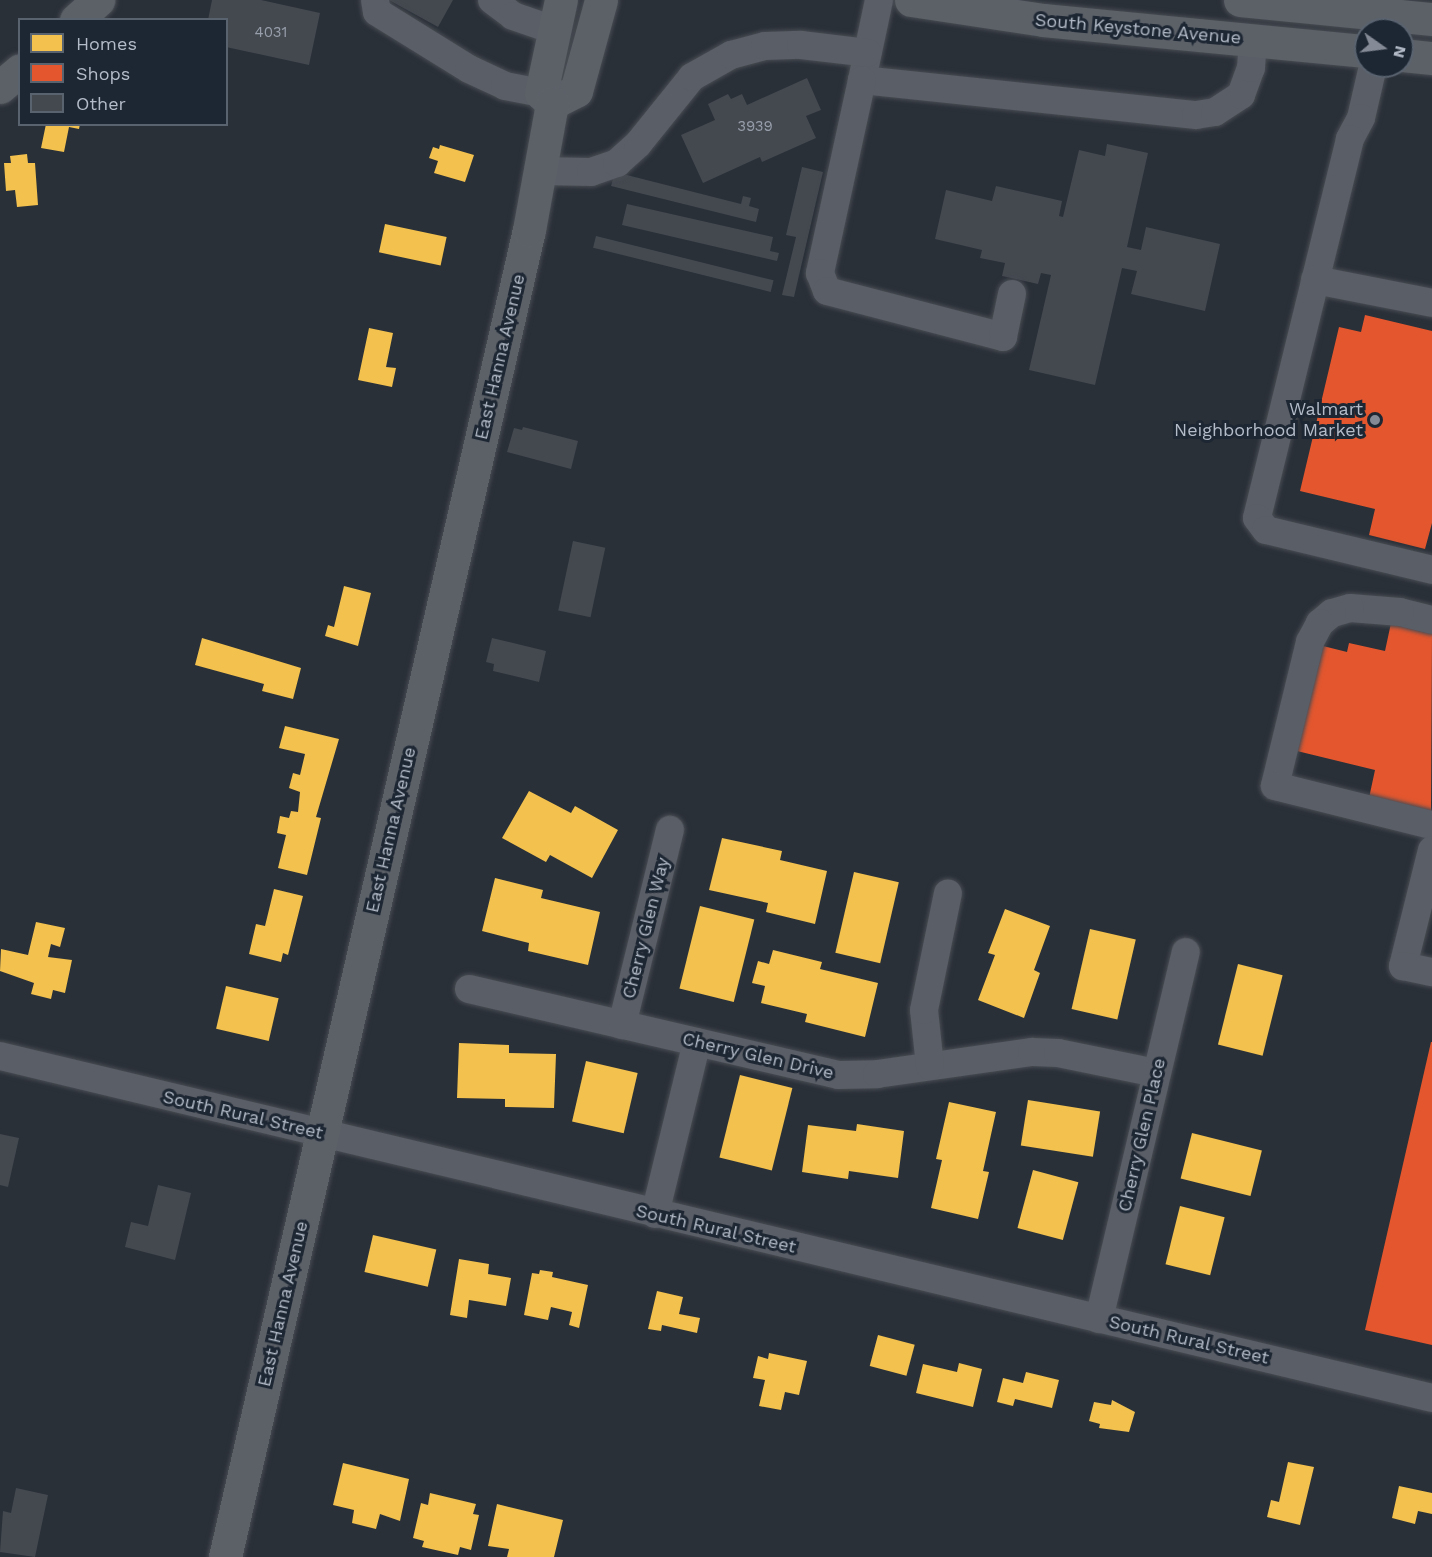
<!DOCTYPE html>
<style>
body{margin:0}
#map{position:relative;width:1432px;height:1557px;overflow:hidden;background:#2a3038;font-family:"Work Sans",sans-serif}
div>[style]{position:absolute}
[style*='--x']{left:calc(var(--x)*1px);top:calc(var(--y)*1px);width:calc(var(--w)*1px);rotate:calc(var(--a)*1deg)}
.homes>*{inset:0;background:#f2c14e;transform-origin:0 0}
.shops>*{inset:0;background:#e4572e}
.building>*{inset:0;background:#444950;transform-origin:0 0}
.roads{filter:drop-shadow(0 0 2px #484c53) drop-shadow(0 0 2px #484c53)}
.minor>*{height:28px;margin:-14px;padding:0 14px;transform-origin:14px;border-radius:14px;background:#5a5e66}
.major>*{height:33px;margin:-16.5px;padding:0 16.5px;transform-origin:16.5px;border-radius:16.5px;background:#5c6168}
.dots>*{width:16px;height:16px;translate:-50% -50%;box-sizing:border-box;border:3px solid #1d2633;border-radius:50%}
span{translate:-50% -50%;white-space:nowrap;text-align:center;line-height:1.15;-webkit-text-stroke:6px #1d2633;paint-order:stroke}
.number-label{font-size:15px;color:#989fab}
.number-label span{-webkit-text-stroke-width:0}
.street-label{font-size:18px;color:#b4bcc9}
.poi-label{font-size:18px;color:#b4bcc9}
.right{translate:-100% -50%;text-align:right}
.legend{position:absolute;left:18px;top:18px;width:210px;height:108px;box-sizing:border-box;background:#1d2633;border:2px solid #59626f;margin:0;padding:8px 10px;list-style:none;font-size:18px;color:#b4bcc9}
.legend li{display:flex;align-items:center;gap:12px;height:30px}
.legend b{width:30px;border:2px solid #59626f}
.north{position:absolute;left:1354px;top:18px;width:60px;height:60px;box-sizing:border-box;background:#1d2633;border:2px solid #59626f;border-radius:50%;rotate:104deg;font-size:16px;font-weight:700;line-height:24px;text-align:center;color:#b4bcc9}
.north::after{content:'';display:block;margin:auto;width:21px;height:27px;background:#848b96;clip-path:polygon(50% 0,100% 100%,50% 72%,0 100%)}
</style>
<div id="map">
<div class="homes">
<i style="clip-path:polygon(46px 124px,80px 124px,79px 129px,69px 127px,64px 152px,41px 148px)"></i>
<i style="clip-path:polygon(440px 145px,474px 155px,465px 182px,434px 173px,438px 161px,429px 158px,433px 147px,439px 149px)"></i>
<i style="clip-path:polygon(27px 154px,28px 163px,35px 163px,38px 205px,17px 207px,15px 190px,6px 191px,4px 163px,11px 163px,10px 156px)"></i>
<i style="left:385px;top:224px;width:63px;height:29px;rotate:12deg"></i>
<i style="clip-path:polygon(369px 328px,393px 333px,386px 367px,396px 368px,392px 387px,358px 380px)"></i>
<i style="clip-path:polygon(344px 586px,371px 593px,358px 646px,325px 636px,328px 625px,334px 627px)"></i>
<i style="clip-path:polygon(202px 638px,301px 668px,293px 699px,262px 691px,264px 684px,195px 665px)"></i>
<i style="clip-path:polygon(285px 726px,339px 739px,316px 817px,321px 818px,307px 875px,278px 868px,286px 835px,277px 833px,280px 816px,289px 818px,291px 811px,298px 812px,300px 792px,289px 788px,293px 773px,300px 775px,305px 754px,279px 748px)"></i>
<i style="clip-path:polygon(529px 791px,571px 813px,575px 806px,618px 830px,592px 878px,550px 855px,546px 862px,502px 838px)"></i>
<i style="clip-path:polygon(722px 838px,782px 851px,780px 860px,827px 871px,815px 924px,766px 912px,768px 903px,709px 890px)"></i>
<i style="left:854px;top:872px;width:46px;height:83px;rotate:13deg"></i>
<i style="clip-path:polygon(495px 878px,543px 890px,541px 898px,600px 912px,588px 965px,528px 951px,529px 943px,482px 931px)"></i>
<i style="clip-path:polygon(274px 889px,303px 896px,288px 955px,283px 953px,281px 962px,249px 954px,256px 924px,265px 926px)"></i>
<i style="left:700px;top:906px;width:56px;height:85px;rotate:14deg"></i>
<i style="clip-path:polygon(1005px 909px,1050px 926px,1034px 970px,1040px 973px,1024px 1018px,978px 1000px,995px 955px,988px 953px)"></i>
<i style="clip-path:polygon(36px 922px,65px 928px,60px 947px,51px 944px,48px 957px,72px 960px,65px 993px,53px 990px,51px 999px,31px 994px,34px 983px,0 971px,1px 949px,28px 955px)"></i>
<i style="left:1090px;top:929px;width:47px;height:82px;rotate:13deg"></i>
<i style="clip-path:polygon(773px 950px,822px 962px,820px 969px,878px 983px,865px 1037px,805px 1022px,807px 1014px,761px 1003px,765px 986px,752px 983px,758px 961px,769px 964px)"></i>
<i style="left:1238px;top:964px;width:46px;height:83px;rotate:14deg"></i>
<i style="left:226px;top:986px;width:54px;height:44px;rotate:13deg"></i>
<i style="clip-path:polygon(459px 1043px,509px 1045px,509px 1053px,556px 1054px,554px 1108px,505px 1107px,505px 1099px,457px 1098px)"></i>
<i style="left:586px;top:1061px;width:53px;height:62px;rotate:13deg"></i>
<i style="left:740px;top:1075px;width:54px;height:85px;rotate:14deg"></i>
<i style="left:1028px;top:1100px;width:73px;height:46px;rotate:9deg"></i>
<i style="clip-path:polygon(949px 1102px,996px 1112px,983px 1171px,989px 1172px,978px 1219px,931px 1208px,942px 1160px,936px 1159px)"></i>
<i style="clip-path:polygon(857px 1124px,904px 1131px,898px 1178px,849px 1171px,848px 1179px,802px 1172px,808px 1125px,856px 1131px)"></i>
<i style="left:1192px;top:1133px;width:72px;height:47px;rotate:14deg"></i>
<i style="left:1033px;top:1170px;width:47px;height:60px;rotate:15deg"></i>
<i style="left:1180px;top:1206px;width:46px;height:60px;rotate:14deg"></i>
<i style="left:373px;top:1235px;width:65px;height:38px;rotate:13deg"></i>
<i style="clip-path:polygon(459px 1259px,489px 1264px,488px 1274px,511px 1278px,506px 1306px,469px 1300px,467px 1318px,450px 1315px)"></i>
<i style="clip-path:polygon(540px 1270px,553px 1272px,552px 1277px,588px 1285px,579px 1328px,569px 1325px,572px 1312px,551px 1307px,548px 1320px,524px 1315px,532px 1273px,539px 1274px)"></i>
<i style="clip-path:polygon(657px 1291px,683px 1297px,679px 1314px,700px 1318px,697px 1333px,662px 1325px,661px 1331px,648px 1329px)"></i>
<i style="left:878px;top:1335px;width:38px;height:32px;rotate:15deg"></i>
<i style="clip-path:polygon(769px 1353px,807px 1361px,799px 1395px,785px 1392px,781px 1410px,759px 1406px,765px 1380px,753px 1378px,758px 1356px,768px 1359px)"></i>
<i style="clip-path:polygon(959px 1363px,982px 1369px,973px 1407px,916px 1393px,923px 1364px,957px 1372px)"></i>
<i style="clip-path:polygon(1026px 1372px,1059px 1380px,1052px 1408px,1015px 1399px,1013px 1406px,997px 1402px,1003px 1378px,1023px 1383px)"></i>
<i style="clip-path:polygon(1112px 1400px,1135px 1412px,1129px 1432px,1099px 1428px,1100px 1424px,1089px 1421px,1094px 1402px,1111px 1405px)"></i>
<i style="clip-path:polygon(1288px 1462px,1314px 1467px,1300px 1525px,1267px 1517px,1271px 1500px,1279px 1502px)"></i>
<i style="clip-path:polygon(343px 1463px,409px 1479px,400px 1521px,380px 1514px,376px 1529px,352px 1523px,354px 1510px,333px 1505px)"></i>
<i style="clip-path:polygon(1399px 1486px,1432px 1493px,1432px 1514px,1418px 1511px,1415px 1524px,1392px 1518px)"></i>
<i style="clip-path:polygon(430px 1493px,476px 1504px,473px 1514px,479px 1515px,471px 1550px,460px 1547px,458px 1555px,422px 1547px,424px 1541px,413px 1538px,421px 1503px,428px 1505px)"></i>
<i style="clip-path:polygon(497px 1504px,563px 1520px,554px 1557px,507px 1557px,509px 1549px,488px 1546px)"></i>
</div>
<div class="shops">
<i style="clip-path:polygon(1365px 315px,1432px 331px,1432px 523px,1425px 549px,1369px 535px,1375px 509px,1300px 491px,1339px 327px,1361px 332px)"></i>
<i style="clip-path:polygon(1391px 623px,1432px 633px,1431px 813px,1369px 798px,1375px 770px,1297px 751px,1323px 646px,1347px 652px,1349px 643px,1385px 651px)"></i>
<i style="clip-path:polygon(1431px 1042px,1432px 1042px,1432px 1345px,1365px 1330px)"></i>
</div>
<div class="building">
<i style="clip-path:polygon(212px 0,261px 0,320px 13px,309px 65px,226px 47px,226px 20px,208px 20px)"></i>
<i style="clip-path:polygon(389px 0,453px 0,438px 27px)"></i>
<i style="clip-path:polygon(807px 78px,821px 110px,806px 116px,816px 138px,762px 162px,760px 157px,703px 183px,681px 135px,715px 120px,708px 104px,728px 94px,731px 99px,742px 94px,747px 105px)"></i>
<i style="clip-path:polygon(1107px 144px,1148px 153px,1127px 247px,1141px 250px,1146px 227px,1220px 244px,1205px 311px,1131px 294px,1137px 271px,1122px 268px,1095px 385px,1029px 370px,1051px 275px,1041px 273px,1038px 284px,1002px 276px,1005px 263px,980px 258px,982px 250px,935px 239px,946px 190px,992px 201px,996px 186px,1062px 201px,1059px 216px,1063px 217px,1079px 150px,1105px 156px)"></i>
<i style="clip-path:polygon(802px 167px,823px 172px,794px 297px,782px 295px,796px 237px,786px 235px)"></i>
<i style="clip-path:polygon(615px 172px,741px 204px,743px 196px,751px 198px,749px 206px,759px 209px,756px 222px,611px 186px)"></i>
<i style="clip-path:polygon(627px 204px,773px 237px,770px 251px,779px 253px,777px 261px,622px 225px)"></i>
<i style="left:596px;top:236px;width:183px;height:12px;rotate:14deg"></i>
<i style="clip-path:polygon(523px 427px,578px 441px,571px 469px,507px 452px,514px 428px,522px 430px)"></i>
<i style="left:573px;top:541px;width:33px;height:71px;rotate:12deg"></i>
<i style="clip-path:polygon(492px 638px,546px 651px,539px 682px,493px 671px,494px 664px,486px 662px)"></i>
<i style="clip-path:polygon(0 1134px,19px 1138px,8px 1187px,0 1185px)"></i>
<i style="clip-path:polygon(158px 1185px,191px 1193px,175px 1260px,125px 1247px,131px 1222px,148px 1226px)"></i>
<i style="clip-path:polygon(16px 1488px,48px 1495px,35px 1557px,0 1552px,3px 1511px,11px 1513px)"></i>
</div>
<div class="roads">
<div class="minor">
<i style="--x:375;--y:0;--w:12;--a:81"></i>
<i style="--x:377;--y:12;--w:108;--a:31.8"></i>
<i style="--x:469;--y:69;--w:40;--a:25"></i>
<i style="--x:505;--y:86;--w:37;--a:11"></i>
<i style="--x:492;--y:0;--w:26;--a:37"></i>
<i style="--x:513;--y:16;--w:43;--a:18.9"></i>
<i style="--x:879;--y:0;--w:82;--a:102"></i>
<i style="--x:862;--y:80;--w:336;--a:6"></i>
<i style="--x:1196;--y:115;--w:19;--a:-9"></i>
<i style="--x:1215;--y:112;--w:31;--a:-33"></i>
<i style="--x:1241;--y:95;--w:29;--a:-70"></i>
<i style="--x:1251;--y:68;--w:28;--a:-86"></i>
<i style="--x:1373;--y:66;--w:53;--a:103"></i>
<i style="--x:1361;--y:118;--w:24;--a:118"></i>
<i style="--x:1350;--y:139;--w:390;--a:103.8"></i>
<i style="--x:1257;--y:518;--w:15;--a:53"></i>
<i style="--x:1266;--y:530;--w:171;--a:13.5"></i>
<i style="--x:862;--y:80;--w:198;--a:102.3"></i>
<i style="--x:820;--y:273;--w:19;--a:69"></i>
<i style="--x:827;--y:291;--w:182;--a:14.6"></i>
<i style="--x:1003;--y:337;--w:44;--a:-78.2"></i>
<i style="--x:540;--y:171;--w:51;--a:1.1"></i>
<i style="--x:591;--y:172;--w:28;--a:-19"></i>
<i style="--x:617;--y:163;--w:28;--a:-42"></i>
<i style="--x:638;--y:144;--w:86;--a:-51.1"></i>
<i style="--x:692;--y:77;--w:45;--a:-29.4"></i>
<i style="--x:731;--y:55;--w:35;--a:-15"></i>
<i style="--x:765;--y:46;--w:36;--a:-2"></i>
<i style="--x:801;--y:45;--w:67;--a:6.8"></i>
<i style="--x:1315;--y:280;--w:119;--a:11.1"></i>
<i style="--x:1432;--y:620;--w:33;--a:-166"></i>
<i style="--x:1400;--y:612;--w:50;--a:-175.4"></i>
<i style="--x:1350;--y:608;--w:19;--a:164"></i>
<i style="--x:1332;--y:613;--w:16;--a:140"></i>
<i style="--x:1320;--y:623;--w:21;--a:118"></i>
<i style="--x:1310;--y:642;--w:148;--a:103.7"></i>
<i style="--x:1275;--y:786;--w:162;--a:14"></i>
<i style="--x:1432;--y:850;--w:120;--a:104"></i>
<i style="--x:1403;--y:966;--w:30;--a:12"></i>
<i style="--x:469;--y:989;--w:379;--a:13.1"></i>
<i style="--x:838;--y:1075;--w:39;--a:-1"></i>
<i style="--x:877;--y:1074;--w:157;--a:-8.1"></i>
<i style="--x:1032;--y:1052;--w:26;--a:2"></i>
<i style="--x:1058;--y:1053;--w:100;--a:11.5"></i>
<i style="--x:622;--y:1025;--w:201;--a:-76.2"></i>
<i style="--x:0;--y:1056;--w:1472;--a:13.43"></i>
<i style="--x:930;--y:1066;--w:56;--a:-96.1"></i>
<i style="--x:924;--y:1010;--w:119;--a:-78.4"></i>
<i style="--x:655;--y:1214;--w:177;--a:-76.3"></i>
<i style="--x:1099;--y:1319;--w:377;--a:-76.7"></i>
</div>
<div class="major">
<i style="--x:911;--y:0;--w:134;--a:8.6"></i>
<i style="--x:1043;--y:20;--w:324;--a:5.5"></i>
<i style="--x:1240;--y:0;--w:193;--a:5.7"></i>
<i style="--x:76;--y:20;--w:30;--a:-42"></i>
<i style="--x:1402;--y:55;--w:30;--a:6"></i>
<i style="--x:0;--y:87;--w:26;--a:-40"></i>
<i style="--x:552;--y:103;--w:27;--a:-27"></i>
<i style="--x:576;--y:91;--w:94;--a:-74.6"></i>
<i style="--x:552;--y:103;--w:15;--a:-138"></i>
<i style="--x:541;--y:93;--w:95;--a:-77.9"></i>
<i style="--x:225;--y:1557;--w:1361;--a:-77.1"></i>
<i style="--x:529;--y:230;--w:129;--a:-79.7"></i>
</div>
</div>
<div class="dots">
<i style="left:1375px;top:420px;background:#848b96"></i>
</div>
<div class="number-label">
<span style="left:271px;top:33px">4031</span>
<span style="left:755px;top:127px">3939</span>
</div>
<div class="street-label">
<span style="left:1138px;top:29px;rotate:5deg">South Keystone Avenue</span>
<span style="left:500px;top:357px;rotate:-77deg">East Hanna Avenue</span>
<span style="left:391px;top:830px;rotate:-77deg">East Hanna Avenue</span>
<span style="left:646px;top:928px;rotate:-76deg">Cherry Glen Way</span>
<span style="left:758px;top:1056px;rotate:13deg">Cherry Glen Drive</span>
<span style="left:243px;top:1115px;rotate:13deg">South Rural Street</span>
<span style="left:1142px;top:1135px;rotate:-77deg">Cherry Glen Place</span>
<span style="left:716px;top:1229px;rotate:13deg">South Rural Street</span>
<span style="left:283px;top:1304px;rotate:-77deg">East Hanna Avenue</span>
<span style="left:1189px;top:1340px;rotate:13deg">South Rural Street</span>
</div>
<div class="poi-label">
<span class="right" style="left:1363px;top:420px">Walmart<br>Neighborhood Market</span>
</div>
<ul class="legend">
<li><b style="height:16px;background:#f2c14e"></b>Homes</li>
<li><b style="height:16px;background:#e4572e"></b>Shops</li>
<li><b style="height:16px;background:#444950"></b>Other</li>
</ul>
<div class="north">N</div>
</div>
